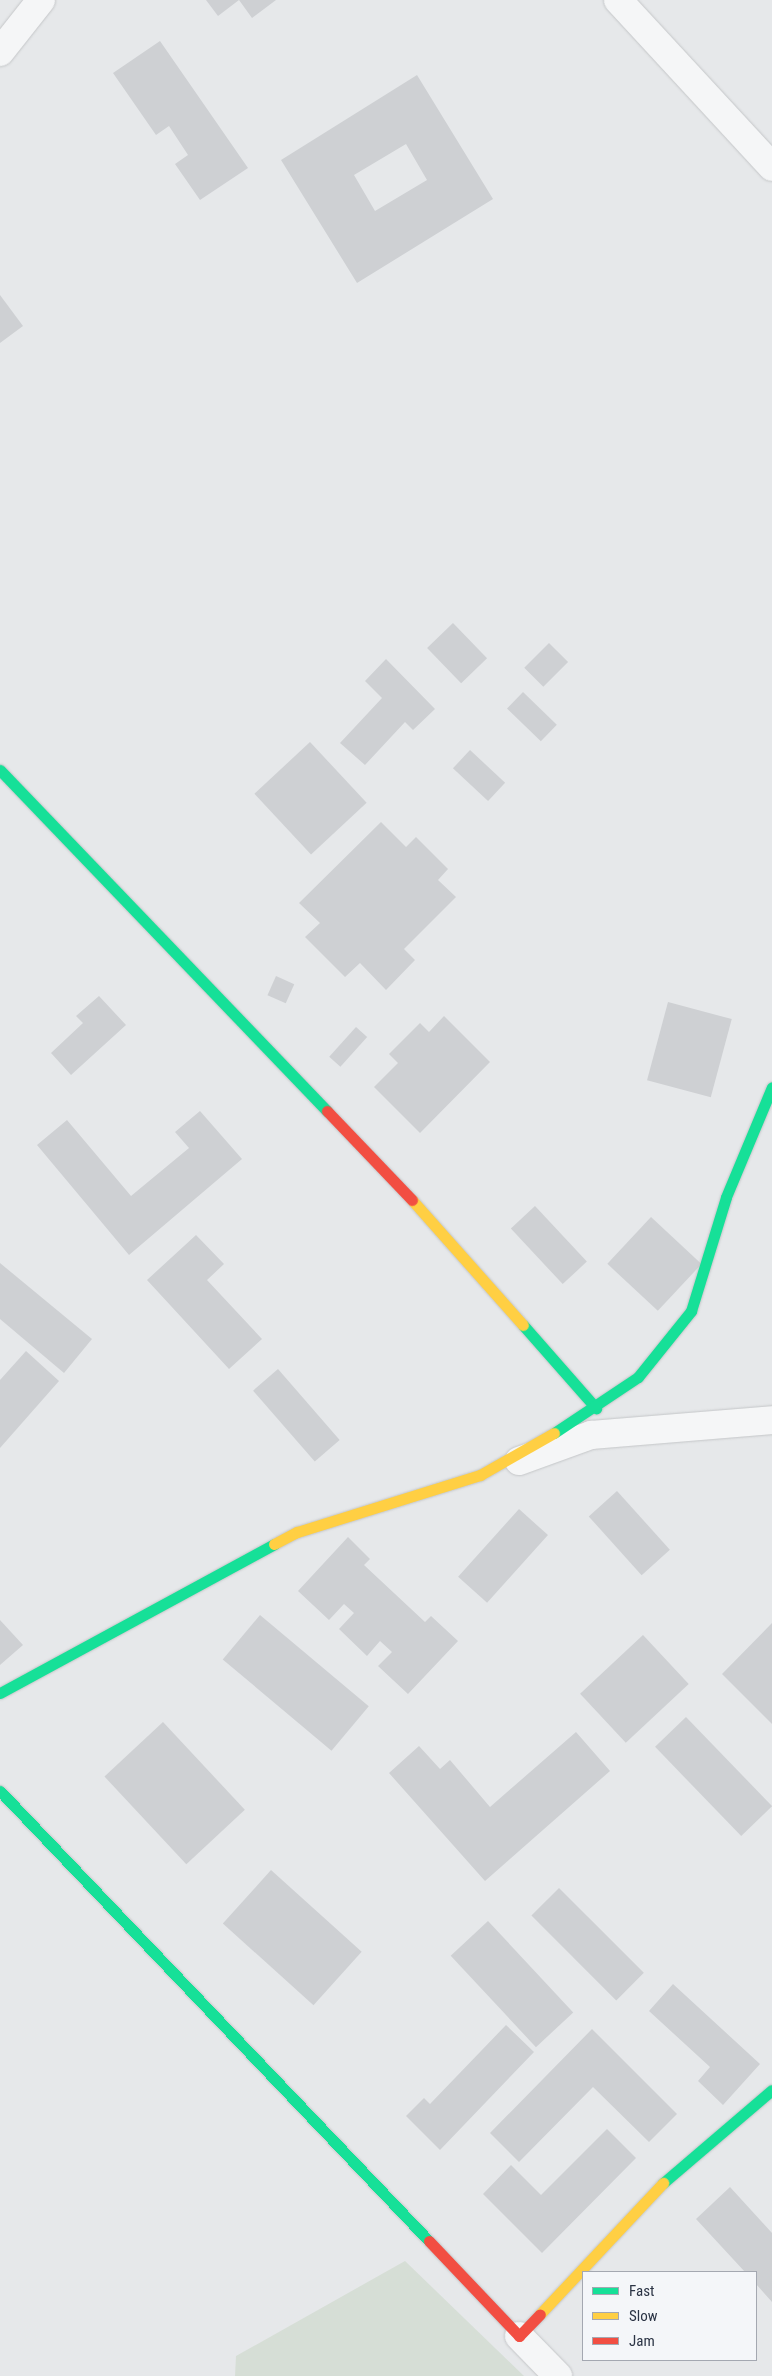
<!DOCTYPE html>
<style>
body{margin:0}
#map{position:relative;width:772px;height:2376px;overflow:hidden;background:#e6e8ea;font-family:"Roboto Condensed",sans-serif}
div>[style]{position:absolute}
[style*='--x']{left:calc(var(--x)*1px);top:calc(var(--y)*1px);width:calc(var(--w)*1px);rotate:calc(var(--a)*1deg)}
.green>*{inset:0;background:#d6ded6}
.building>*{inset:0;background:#ced0d3;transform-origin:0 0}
.roads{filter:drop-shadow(0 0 1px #c4c6c8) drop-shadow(0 0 1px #c4c6c8)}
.street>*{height:28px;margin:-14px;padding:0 14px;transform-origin:14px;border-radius:14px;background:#f5f6f7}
.fast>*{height:11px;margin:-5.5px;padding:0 5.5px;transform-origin:5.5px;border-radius:5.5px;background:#16e098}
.slow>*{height:11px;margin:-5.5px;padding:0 5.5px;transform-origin:5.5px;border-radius:5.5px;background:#ffcf43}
.jam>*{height:11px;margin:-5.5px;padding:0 5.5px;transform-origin:5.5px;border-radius:5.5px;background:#f24e42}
span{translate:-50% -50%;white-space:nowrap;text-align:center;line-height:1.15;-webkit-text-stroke:4.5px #f4f6f9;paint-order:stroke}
.legend{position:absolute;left:582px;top:2271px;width:175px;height:90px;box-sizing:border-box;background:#f4f6f9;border:1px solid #a4a8b1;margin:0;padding:6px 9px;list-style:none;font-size:15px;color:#2b3445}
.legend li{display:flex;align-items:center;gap:10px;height:25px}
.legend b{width:25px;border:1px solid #a4a8b1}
</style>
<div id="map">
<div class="green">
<i style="clip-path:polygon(405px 2261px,524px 2376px,235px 2376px,236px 2356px)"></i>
</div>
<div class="building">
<i style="clip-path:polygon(206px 0,276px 0,252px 18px,239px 0,218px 16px)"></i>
<i style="clip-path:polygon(160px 41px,248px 168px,200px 200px,175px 164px,188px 155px,169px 126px,156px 135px,113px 73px)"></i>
<i style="clip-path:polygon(evenodd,417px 75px,493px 199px,357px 283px,281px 160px,417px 75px,406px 144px,427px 180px,375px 211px,354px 175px,406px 144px)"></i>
<i style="clip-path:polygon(0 295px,23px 326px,0 343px)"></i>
<i style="left:453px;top:623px;width:49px;height:36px;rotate:46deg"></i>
<i style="left:549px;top:643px;width:27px;height:35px;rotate:45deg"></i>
<i style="clip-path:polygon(386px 659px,435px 709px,413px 730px,405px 722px,365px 765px,340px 743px,382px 698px,365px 681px)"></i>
<i style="left:523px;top:692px;width:47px;height:23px;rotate:44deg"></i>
<i style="left:310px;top:742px;width:83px;height:76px;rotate:47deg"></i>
<i style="left:470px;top:750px;width:48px;height:25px;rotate:43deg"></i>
<i style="clip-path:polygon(381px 822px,406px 847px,416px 837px,448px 869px,438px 880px,456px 897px,404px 949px,415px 960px,386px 990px,360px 963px,345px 977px,305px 937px,320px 923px,299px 903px)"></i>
<i style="left:276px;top:976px;width:20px;height:21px;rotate:24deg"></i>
<i style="clip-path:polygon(99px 996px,126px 1025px,71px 1075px,51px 1053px,83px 1023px,76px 1016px)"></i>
<i style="left:668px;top:1002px;width:66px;height:81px;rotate:15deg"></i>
<i style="clip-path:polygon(444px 1016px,490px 1062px,420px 1133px,374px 1087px,398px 1063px,389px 1054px,420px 1023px,429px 1032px)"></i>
<i style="left:356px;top:1027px;width:15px;height:40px;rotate:42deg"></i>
<i style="clip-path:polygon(200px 1111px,242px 1159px,129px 1255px,37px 1145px,67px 1120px,131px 1196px,189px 1148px,175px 1132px)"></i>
<i style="left:535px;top:1206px;width:76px;height:33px;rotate:47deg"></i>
<i style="left:651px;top:1217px;width:69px;height:64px;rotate:43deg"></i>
<i style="clip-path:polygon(196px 1235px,224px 1264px,207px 1280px,262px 1339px,229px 1369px,147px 1280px)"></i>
<i style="clip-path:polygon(0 1263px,92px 1339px,64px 1373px,0 1319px)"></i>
<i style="clip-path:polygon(26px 1351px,59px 1381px,0 1448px,0 1380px)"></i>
<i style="left:278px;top:1369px;width:94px;height:33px;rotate:49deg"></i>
<i style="left:617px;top:1491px;width:79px;height:38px;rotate:48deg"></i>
<i style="left:519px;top:1509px;width:39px;height:91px;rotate:42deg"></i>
<i style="clip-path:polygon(348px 1537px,370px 1559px,364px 1565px,425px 1622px,431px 1616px,458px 1641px,408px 1694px,378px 1666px,392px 1652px,380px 1641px,367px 1656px,339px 1629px,354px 1613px,344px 1604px,329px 1620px,298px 1591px)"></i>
<i style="left:260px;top:1615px;width:142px;height:58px;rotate:40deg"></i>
<i style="clip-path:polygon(0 1620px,23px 1645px,0 1665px)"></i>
<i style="clip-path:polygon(772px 1623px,772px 1724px,722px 1674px)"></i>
<i style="left:643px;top:1635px;width:67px;height:86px;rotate:47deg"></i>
<i style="left:686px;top:1717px;width:124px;height:43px;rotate:46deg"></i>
<i style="left:163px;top:1722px;width:120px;height:80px;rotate:47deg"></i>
<i style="clip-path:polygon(576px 1732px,610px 1771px,485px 1881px,389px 1773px,419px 1746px,440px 1769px,450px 1760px,490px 1807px)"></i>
<i style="left:271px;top:1870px;width:122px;height:72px;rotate:42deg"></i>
<i style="left:559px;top:1888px;width:120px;height:39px;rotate:45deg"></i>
<i style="left:488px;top:1921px;width:125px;height:51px;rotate:47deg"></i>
<i style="clip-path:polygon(673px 1984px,760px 2064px,723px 2105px,698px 2081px,710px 2067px,649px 2011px)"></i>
<i style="clip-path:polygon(506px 2025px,534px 2052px,440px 2150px,406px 2116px,424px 2098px,430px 2104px)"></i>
<i style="clip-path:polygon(592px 2029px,677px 2114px,649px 2142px,593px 2087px,519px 2162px,490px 2133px)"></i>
<i style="clip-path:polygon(607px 2129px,636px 2158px,542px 2253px,483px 2194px,511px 2165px,541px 2195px)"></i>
<i style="clip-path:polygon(730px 2187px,772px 2233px,772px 2302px,756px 2284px,756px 2272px,745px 2272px,696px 2219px)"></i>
</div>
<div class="roads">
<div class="street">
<i style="--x:618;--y:0;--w:227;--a:47.3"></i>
<i style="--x:0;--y:52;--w:66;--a:-51.7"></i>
<i style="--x:519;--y:1461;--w:77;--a:-19.9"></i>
<i style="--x:591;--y:1435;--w:182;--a:-4.7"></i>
<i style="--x:519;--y:2336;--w:56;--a:45.7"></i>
</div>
<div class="fast">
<i style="--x:0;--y:770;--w:472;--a:46.2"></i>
<i style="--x:523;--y:1325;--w:111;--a:48.7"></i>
<i style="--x:554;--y:1433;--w:101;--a:-33.7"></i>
<i style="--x:638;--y:1377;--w:85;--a:-51.2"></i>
<i style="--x:691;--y:1311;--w:119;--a:-72.9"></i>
<i style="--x:726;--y:1197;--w:119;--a:-67.3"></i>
<i style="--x:0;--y:1693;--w:312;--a:-28.5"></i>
<i style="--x:0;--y:1791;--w:622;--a:46.37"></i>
<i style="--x:663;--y:2183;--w:143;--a:-40.5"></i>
</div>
<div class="slow">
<i style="--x:412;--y:1200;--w:167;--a:48.4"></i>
<i style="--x:274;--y:1544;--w:26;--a:-28"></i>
<i style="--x:297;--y:1532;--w:192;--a:-17.3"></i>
<i style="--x:480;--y:1475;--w:85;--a:-29.6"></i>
<i style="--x:540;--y:2314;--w:180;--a:-46.8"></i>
</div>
<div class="jam">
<i style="--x:327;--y:1111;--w:123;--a:46.3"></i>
<i style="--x:429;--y:2241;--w:131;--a:46.5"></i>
<i style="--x:519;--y:2336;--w:30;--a:-46"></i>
</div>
</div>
<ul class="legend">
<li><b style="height:6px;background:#16e098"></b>Fast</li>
<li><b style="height:6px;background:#ffcf43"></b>Slow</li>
<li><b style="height:6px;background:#f24e42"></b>Jam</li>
</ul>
</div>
